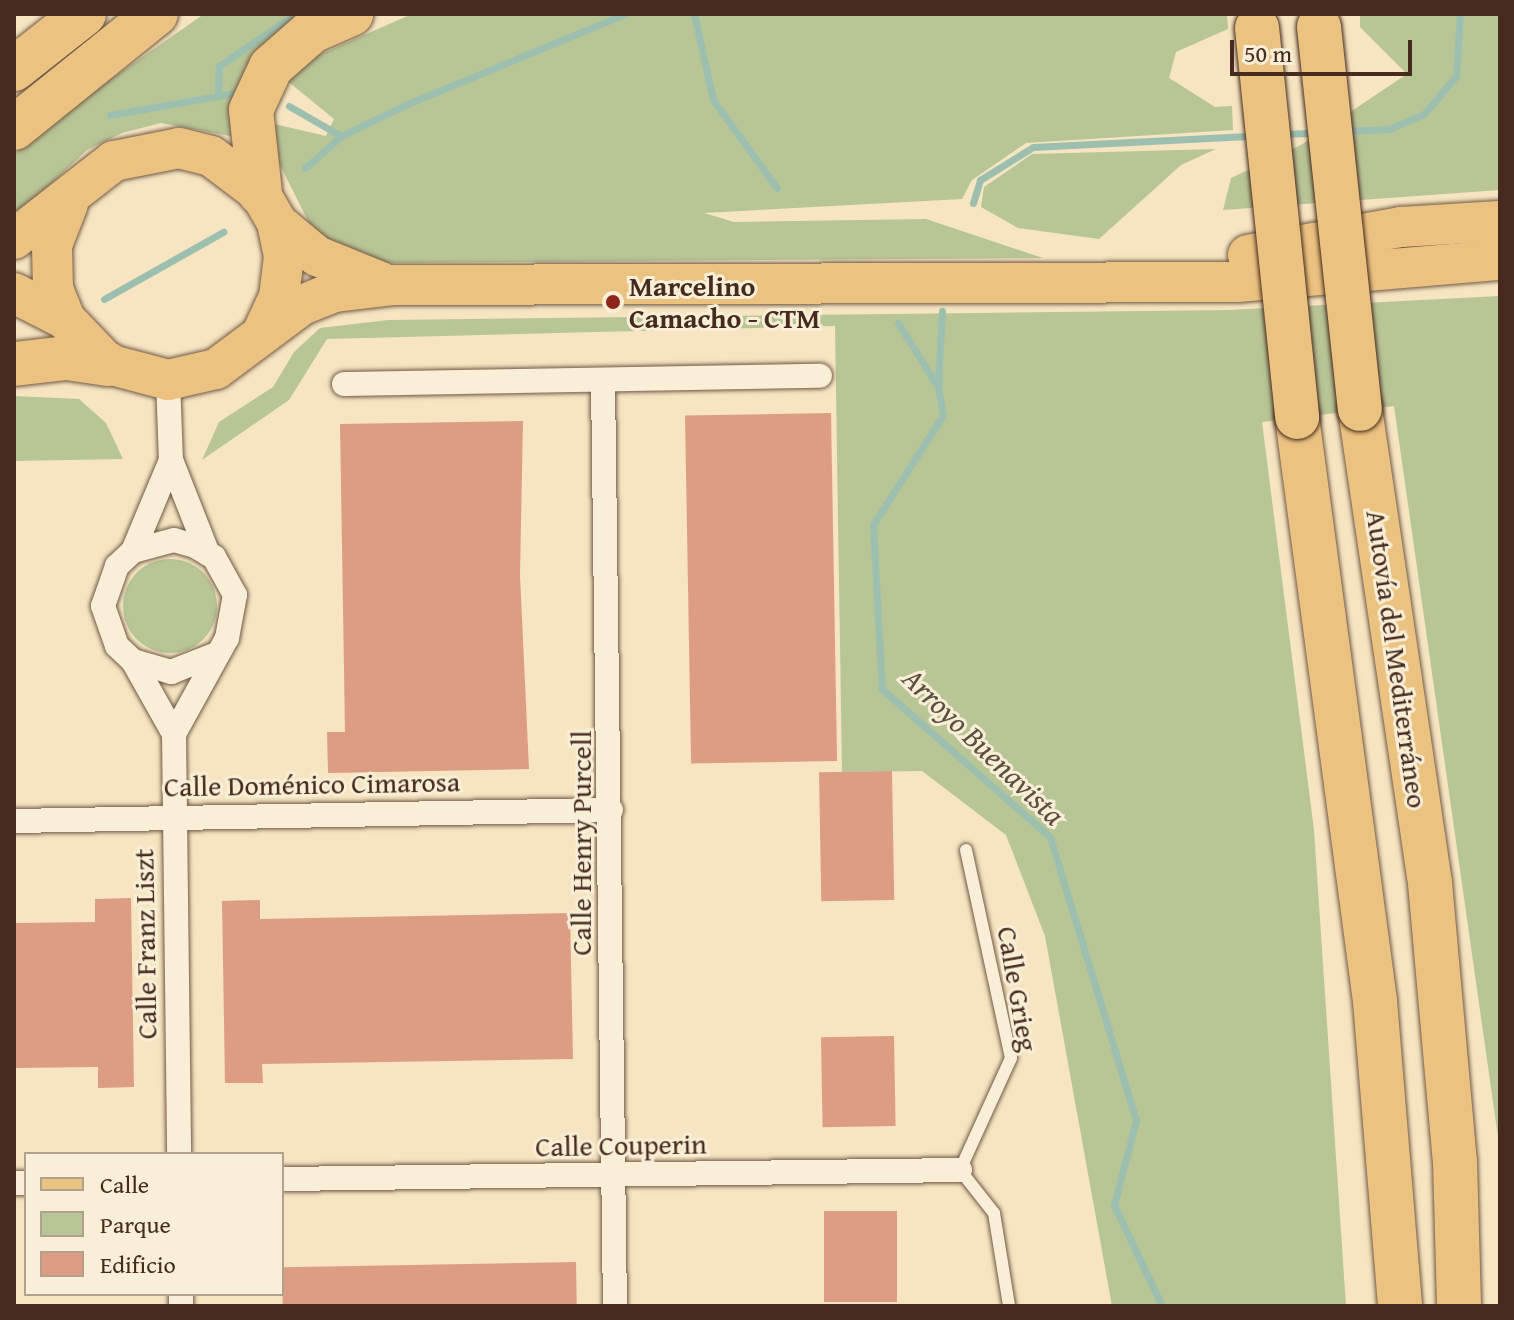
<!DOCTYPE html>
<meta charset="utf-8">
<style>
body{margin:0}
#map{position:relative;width:1514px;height:1320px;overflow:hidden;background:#f6e5c0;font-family:"Gentium Book Plus",serif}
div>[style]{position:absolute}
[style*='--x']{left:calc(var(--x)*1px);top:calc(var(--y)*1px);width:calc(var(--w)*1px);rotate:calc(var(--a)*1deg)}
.green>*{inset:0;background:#b8c595}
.round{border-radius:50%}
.stream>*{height:7px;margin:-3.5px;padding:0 3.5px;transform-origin:3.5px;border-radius:3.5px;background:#9dbfb0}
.building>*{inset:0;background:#dd9d83;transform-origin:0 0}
.roads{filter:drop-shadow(0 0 2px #725947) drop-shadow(0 0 2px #725947)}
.service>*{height:12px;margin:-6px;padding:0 6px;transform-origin:6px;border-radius:6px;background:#f9eed6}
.minor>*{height:24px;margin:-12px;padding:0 12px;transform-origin:12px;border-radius:12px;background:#f9eed6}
.primary>*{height:40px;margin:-20px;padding:0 20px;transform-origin:20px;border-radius:20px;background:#ebc280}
.motorway>*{height:44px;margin:-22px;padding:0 22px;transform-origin:22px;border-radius:22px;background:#ebc280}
.bridges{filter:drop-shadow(0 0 2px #462a1f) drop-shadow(0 0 2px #462a1f)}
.motorway-bridge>*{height:44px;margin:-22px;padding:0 22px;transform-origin:22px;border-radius:22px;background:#ebc280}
.dots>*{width:22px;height:22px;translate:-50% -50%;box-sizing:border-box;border:4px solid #f9eed6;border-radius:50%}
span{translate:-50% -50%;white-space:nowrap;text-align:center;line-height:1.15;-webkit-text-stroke:6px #f9eed6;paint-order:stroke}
.poi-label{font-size:28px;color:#462a1f;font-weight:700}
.left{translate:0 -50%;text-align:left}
.street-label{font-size:28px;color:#462a1f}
.water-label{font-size:30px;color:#5c4f43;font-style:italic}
.frame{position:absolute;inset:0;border:16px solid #462a1f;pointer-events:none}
.legend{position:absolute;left:24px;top:1152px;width:260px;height:144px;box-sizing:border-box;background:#f9eed6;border:2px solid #b1a08d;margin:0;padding:10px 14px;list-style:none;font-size:24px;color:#462a1f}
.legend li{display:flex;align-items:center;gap:16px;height:40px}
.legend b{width:40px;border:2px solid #b1a08d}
.scale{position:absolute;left:1230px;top:40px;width:182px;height:36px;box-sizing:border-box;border:4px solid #462a1f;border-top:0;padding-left:10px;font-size:24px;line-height:28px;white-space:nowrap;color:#462a1f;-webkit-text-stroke:6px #f9eed6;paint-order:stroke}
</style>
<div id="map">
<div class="green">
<i style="clip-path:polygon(204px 14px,324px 14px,235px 137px,161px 123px,122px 133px,87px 150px,14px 219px,14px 155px,42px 127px)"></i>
<i style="clip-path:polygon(412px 14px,1227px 14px,1228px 29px,1176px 52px,1169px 78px,1215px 107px,1232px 106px,1233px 130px,1026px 143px,972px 180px,962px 199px,704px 213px,734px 222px,926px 219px,1043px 258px,375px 263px,318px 241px,273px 151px,270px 123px,326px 136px,334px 119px,285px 79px,314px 57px)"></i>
<i style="clip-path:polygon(1360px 14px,1500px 14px,1500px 190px,1223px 210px,1231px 178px,1301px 145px,1407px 74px,1360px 27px)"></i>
<i style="clip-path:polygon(1216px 149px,1181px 165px,1099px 239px,1018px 228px,981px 207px,984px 187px,1032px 154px)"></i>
<i style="clip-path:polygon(1500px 296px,1500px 1151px,1394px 406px,1262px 422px,1314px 830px,1346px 1306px,1112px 1306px,1045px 936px,1006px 835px,922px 771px,842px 772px,835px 326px,327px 339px,289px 400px,202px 460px,219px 422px,273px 387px,294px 352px,320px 328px,388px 320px,1228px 310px)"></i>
<i style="clip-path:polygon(14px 396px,79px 399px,106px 423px,123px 459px,14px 461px)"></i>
<i class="round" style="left:123px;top:559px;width:94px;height:94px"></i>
</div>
<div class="stream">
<i style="--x:694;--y:14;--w:88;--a:77.5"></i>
<i style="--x:713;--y:100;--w:109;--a:54"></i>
<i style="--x:218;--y:91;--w:25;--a:-88"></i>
<i style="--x:219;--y:66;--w:92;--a:-34.4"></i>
<i style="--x:289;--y:106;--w:60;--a:30"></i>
<i style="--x:110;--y:115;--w:133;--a:-10"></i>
<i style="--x:1345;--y:131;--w:44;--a:-2.6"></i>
<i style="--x:1389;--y:129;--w:38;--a:-23"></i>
<i style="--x:1424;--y:114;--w:50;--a:-49.9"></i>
<i style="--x:1456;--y:76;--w:62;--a:-86.3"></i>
<i style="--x:1281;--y:134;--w:36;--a:-2"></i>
<i style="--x:305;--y:168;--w:48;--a:-41.6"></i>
<i style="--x:341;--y:136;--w:71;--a:-25.8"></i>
<i style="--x:405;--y:105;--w:238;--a:-22.5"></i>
<i style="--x:973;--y:203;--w:24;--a:-73"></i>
<i style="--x:980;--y:180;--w:62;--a:-31.9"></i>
<i style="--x:1033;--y:147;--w:220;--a:-2.9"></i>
<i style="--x:104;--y:299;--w:137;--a:-29.4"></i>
<i style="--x:898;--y:323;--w:75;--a:58"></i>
<i style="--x:938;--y:387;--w:28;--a:80"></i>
<i style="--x:943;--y:415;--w:130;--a:122.5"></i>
<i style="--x:873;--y:525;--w:164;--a:86.9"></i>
<i style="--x:882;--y:689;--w:224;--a:41.4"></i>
<i style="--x:1050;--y:837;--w:296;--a:73.1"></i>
<i style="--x:1136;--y:1120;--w:88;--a:104.5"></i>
<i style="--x:1114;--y:1205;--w:112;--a:64.6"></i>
<i style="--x:938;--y:385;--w:74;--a:-86.9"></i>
</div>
<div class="building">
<i style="left:831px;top:413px;width:348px;height:146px;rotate:89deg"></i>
<i style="clip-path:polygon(523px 421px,520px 575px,529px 769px,328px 773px,327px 732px,345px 732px,340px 424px)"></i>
<i style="left:892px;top:771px;width:129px;height:73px;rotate:89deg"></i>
<i style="clip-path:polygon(131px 898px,134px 1087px,98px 1088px,98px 1067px,14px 1068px,14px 923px,95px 922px,95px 899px)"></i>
<i style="clip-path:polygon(260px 900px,260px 919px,570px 913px,573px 1059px,262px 1064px,263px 1083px,225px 1083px,222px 901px)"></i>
<i style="left:894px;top:1036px;width:90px;height:73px;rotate:89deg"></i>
<i style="left:824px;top:1211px;width:73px;height:91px"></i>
<i style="left:576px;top:1262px;width:44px;height:294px;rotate:89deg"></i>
</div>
<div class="roads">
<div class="service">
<i style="--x:966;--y:850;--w:213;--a:77.8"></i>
<i style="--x:1011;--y:1058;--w:123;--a:114.5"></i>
<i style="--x:960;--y:1170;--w:55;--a:51.7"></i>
<i style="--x:994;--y:1213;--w:94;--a:80.8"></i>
</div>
<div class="minor">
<i style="--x:168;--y:380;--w:80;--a:87.9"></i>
<i style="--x:171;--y:460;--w:101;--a:68.5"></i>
<i style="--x:603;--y:381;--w:925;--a:89.26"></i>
<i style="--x:344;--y:384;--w:476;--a:-1"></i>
<i style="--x:133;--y:551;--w:99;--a:-67.3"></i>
<i style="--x:133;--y:661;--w:84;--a:60.7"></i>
<i style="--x:174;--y:734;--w:420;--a:89.3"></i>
<i style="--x:174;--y:734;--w:110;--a:-61.1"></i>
<i style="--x:227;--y:638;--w:44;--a:-79.5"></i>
<i style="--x:235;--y:595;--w:43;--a:-118.9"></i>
<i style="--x:214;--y:557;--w:22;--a:-150"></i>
<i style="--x:195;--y:546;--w:22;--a:-164"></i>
<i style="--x:174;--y:540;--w:42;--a:165"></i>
<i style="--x:133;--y:551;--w:22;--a:137"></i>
<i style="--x:117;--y:566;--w:42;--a:109.3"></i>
<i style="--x:103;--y:606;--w:42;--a:70.7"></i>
<i style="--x:117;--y:646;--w:22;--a:43"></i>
<i style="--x:133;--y:661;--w:40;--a:16"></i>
<i style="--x:171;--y:672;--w:46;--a:-21.6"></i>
<i style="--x:14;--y:821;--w:597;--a:-1.06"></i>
<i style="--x:282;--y:1179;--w:678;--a:-0.76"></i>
<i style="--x:14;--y:1183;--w:12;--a:0"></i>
<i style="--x:181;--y:1294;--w:12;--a:90"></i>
</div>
<div class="primary">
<i style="--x:68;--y:204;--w:44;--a:111.3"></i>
<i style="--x:52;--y:245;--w:44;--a:88.7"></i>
<i style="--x:53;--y:289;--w:32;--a:68"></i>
<i style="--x:65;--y:319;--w:62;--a:46.3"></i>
<i style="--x:108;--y:364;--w:62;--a:14.9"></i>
<i style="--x:168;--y:380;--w:49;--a:-12.9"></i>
<i style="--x:216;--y:369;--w:107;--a:-36.7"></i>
<i style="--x:302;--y:305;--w:35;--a:-22"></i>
<i style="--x:335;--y:292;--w:58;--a:-6.9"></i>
<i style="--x:393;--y:285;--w:844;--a:-0.2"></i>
<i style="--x:1237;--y:282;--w:264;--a:-4.8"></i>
<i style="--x:277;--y:223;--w:52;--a:39.5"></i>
<i style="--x:317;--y:256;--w:69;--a:22.1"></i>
<i style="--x:14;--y:239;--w:127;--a:-38"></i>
<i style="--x:114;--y:161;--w:66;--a:-11.3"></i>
<i style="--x:179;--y:148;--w:33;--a:14"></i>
<i style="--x:211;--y:156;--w:61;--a:37.1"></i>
<i style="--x:260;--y:193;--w:34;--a:60"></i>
<i style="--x:277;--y:223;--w:34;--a:78"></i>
<i style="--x:284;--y:256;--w:41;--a:97"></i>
<i style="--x:279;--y:297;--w:38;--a:115"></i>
<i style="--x:1248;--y:255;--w:156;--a:-10.4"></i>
<i style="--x:1401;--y:227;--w:99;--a:-3.5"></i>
<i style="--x:14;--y:293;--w:57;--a:27"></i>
</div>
<div class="motorway">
<i style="--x:14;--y:69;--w:89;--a:-38.2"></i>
<i style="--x:14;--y:128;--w:182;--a:-38.8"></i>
<i style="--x:260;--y:193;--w:83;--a:-96.2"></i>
<i style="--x:251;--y:110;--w:47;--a:-65.1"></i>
<i style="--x:271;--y:67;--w:55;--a:-41.3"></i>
<i style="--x:312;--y:31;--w:43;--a:-23.6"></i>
<i style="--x:14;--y:364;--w:53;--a:-6.5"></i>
<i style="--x:67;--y:358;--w:41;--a:8.3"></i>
<i style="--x:1360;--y:409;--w:479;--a:81.6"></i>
<i style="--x:1430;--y:883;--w:279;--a:84.9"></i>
<i style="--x:1455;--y:1161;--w:145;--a:88.4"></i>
<i style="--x:1297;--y:417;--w:589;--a:82.39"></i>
<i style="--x:1375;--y:1001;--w:306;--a:85.3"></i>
</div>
</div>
<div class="bridges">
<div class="motorway-bridge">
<i style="--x:1319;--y:27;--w:384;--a:83.9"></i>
<i style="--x:1257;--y:28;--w:391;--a:84.1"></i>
</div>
</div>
<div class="dots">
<i style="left:613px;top:302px;background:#8f2418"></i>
</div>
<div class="poi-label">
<span class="left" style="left:629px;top:302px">Marcelino<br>Camacho - CTM</span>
</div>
<div class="street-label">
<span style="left:1397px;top:659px;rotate:82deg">Autovía del Mediterráneo</span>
<span style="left:312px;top:784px;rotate:-1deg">Calle Doménico Cimarosa</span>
<span style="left:581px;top:843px;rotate:-90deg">Calle Henry Purcell</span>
<span style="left:145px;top:944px;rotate:-91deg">Calle Franz Liszt</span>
<span style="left:1018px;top:989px;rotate:80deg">Calle Grieg</span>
<span style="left:621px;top:1145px;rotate:-1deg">Calle Couperin</span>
</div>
<div class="water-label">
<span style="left:984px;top:746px;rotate:44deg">Arroyo Buenavista</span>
</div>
<div class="frame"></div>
<ul class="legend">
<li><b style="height:10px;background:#ebc280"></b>Calle</li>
<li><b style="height:22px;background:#b8c595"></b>Parque</li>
<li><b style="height:22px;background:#dd9d83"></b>Edificio</li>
</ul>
<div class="scale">50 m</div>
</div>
